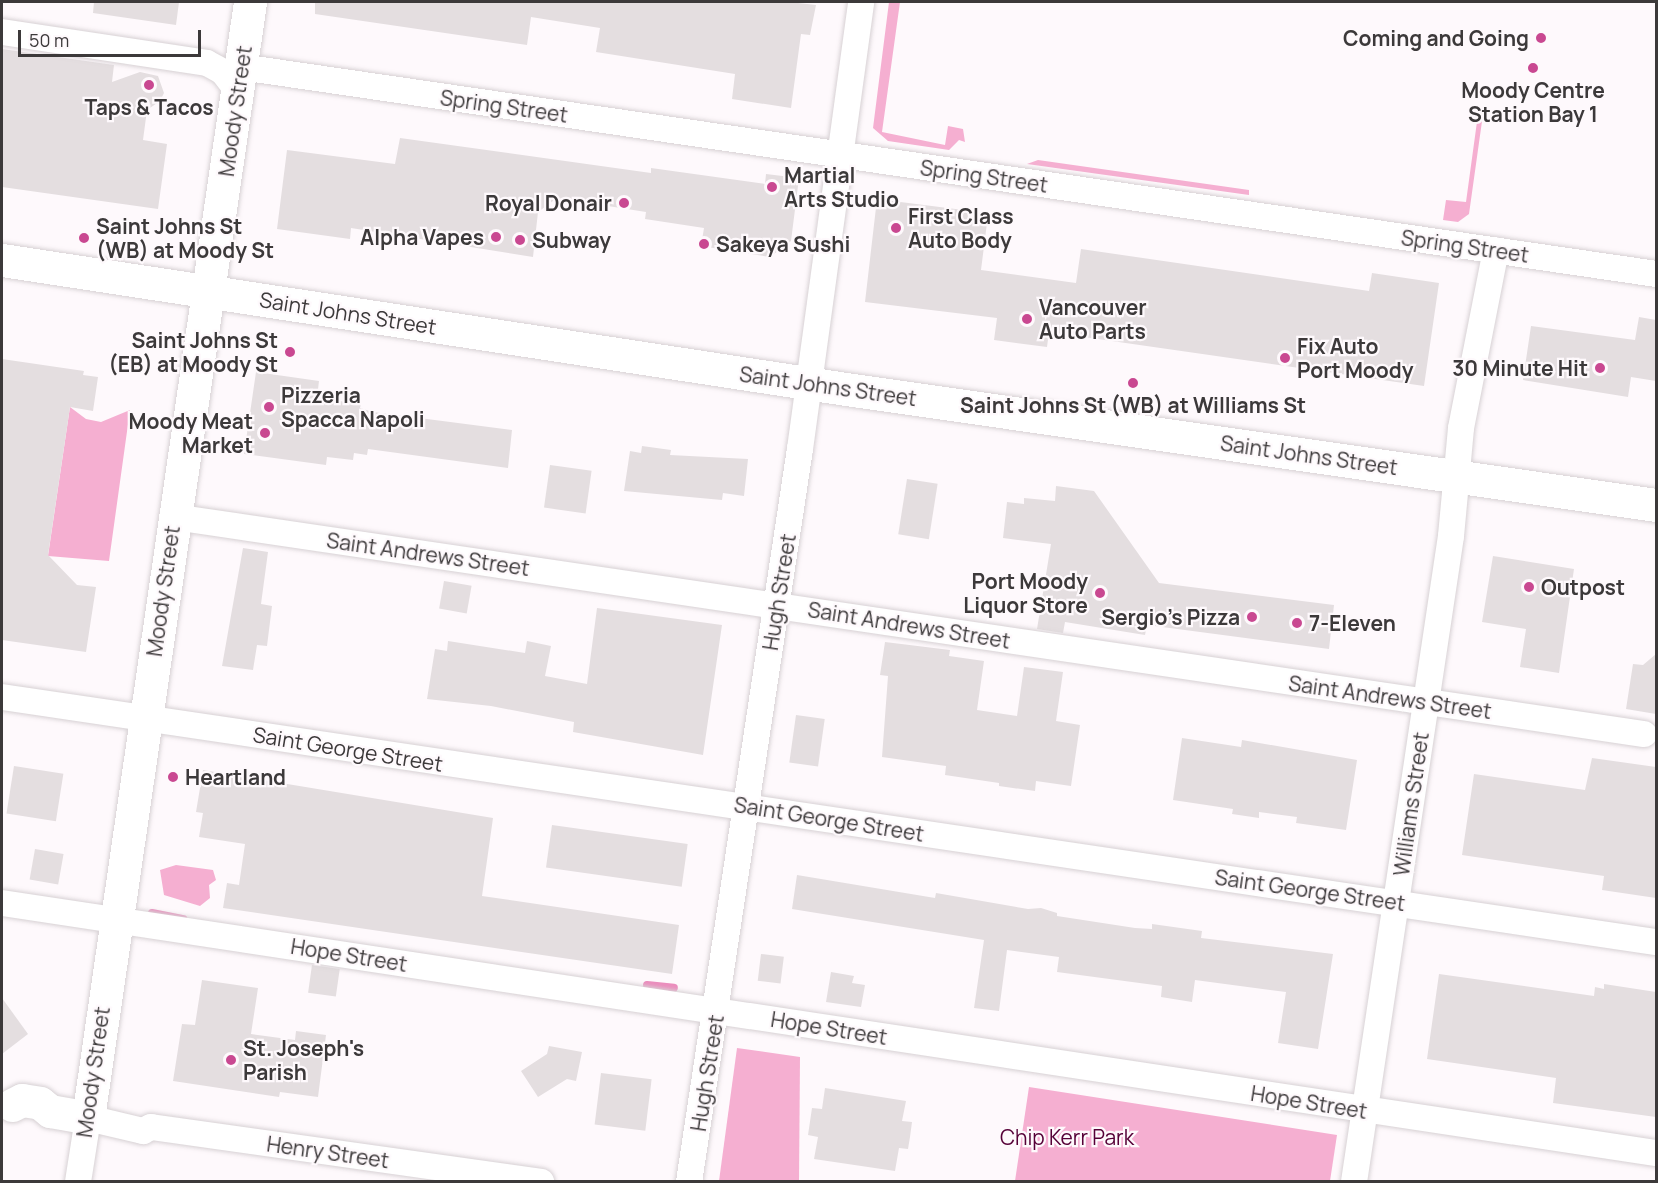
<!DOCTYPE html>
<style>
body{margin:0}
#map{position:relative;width:1658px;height:1183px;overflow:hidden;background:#fef9fc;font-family:Manrope,sans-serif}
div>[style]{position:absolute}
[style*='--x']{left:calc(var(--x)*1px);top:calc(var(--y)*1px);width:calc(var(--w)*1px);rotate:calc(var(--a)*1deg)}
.green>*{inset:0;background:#f5afd1}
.stream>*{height:8px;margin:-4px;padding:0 4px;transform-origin:4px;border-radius:4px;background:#eb8dbd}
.building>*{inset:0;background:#e4dee0;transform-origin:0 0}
.roads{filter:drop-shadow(0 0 2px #d7d1d4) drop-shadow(0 0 2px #d7d1d4)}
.street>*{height:26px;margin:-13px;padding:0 13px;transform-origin:13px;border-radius:13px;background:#fff}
.secondary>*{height:33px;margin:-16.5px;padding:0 16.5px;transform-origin:16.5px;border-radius:16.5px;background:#fff}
.primary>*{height:33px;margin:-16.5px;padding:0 16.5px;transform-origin:16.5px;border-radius:16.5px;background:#fff}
.dots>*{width:16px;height:16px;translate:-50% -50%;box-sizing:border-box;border:3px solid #fef9fc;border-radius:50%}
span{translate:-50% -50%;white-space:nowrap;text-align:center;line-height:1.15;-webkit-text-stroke:4.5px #fef9fc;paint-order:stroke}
.poi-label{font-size:21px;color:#3c393a;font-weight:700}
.right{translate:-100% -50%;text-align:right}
.left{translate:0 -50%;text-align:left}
.street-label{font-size:21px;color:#3c393a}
.park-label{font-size:21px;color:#560037}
.frame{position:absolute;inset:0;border:3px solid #3c393a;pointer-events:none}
.scale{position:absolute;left:18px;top:30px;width:183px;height:27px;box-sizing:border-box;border:3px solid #3c393a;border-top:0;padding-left:8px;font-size:18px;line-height:21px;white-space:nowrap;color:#3c393a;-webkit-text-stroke:4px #fef9fc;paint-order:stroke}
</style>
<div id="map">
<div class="green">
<i style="clip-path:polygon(889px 2px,900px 2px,882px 132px,945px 145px,948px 126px,963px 129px,965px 142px,959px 140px,949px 150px,888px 141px,873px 128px)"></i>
<i style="clip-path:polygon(1479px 107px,1484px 107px,1469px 214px,1458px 222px,1443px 220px,1446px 200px,1466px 202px)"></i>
<i style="clip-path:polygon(1038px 160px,1249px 190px,1249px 195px,1027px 164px)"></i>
<i style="clip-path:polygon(70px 407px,86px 419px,101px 422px,130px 410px,109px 561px,48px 556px)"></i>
<i style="clip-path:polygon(176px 865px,213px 870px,216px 880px,209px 885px,210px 898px,200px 906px,164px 895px,160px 870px)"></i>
<i style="clip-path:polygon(737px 1048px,800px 1057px,799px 1181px,719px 1181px)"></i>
<i style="clip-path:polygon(1029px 1087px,1337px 1135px,1330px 1181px,1015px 1181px)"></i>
</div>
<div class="stream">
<i style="--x:152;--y:913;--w:32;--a:11"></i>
<i style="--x:647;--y:985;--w:27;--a:6"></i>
</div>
<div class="building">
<i style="clip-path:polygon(94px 2px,179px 2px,176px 25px,93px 13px)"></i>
<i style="clip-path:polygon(315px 2px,789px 2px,816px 5px,810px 35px,801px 34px,791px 108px,732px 99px,735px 74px,596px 52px,600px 28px,531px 17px,527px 45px,315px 14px)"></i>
<i style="clip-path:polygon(2px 49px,114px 65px,112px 82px,140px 72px,158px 76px,164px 93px,160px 101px,147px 110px,143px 140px,167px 144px,158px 209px,2px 187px)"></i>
<i style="clip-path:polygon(400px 138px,651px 173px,651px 168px,765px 184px,766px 174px,799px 178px,791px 241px,770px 257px,701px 246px,704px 228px,645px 219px,646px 212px,557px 198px,538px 212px,533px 257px,351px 228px,350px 239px,277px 229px,287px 150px,395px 164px)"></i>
<i style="clip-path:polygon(877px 199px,971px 211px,969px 221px,987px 223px,981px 270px,1076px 283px,1081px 249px,1369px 291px,1372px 273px,1439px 283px,1424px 386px,1049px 332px,1047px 347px,994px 340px,997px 318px,865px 302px)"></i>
<i style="clip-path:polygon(1639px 317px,1656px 320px,1656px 381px,1631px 377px,1628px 397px,1523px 380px,1531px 326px,1635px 340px)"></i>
<i style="clip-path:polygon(2px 359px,84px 371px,83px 375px,98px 377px,93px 411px,70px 407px,48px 555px,77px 585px,96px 587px,86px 652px,2px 640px)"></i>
<i style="clip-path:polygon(256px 372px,319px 381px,317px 398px,361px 404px,360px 408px,373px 412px,512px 430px,508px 468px,368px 449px,367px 455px,354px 453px,353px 460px,327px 457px,326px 465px,244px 454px)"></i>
<i style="clip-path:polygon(642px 446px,671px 450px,670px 455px,748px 459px,744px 496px,723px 493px,722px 500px,624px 491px,630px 451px,641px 453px)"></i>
<i style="left:550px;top:465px;width:42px;height:43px;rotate:8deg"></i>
<i style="left:907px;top:479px;width:31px;height:56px;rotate:9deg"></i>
<i style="clip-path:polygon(1056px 486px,1094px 491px,1159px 583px,1334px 605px,1329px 649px,1147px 625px,1145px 635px,1065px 622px,1063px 633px,1037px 629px,1051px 544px,1003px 538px,1007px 502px,1024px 504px,1024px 498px,1055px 501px)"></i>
<i style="clip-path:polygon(243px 548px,268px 552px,261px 604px,272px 606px,267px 646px,257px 645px,253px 670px,222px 666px)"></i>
<i style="clip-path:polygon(1493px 556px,1574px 569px,1559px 673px,1520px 667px,1526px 629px,1482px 622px)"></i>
<i style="left:444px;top:581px;width:28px;height:28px;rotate:10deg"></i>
<i style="clip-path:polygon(597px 608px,722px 625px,703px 755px,573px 732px,574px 722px,491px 706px,427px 699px,435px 649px,447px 651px,448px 641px,525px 653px,527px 641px,551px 646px,545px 676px,587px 684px)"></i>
<i style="clip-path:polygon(885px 642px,950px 650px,949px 656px,984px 661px,977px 710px,1017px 716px,1024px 667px,1063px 672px,1056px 721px,1080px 725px,1071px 786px,1036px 781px,1035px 791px,999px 786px,999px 783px,945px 775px,946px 766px,882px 757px,888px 676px,880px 675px)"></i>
<i style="clip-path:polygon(1656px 654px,1656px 714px,1626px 709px,1633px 664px,1643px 665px)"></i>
<i style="left:796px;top:715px;width:29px;height:48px;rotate:8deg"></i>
<i style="clip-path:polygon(1182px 738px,1241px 747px,1242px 740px,1357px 760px,1346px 830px,1296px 823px,1297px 817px,1259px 812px,1259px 818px,1232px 814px,1233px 809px,1173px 800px)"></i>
<i style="clip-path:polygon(1592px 758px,1656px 767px,1656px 898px,1602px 890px,1604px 876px,1462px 855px,1474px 774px,1585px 790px)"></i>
<i style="left:14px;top:766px;width:50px;height:48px;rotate:9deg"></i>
<i style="clip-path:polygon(203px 770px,493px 818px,482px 896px,679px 925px,672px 974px,223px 908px,227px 883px,239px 885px,245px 844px,199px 837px,203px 813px,196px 812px)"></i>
<i style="left:552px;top:825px;width:137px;height:43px;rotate:8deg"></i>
<i style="left:35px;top:849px;width:29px;height:31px;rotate:10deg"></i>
<i style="clip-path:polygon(797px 875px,935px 898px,936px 893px,1028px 909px,1041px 908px,1057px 913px,1057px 916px,1135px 928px,1152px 929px,1152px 924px,1202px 931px,1201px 938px,1333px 954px,1318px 1049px,1278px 1043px,1286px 992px,1195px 980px,1192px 1002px,1161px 997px,1162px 986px,1057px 972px,1059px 957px,1007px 950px,999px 1011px,974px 1008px,984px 940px,792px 909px)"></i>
<i style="left:761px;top:954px;width:23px;height:27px;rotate:7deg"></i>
<i style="left:312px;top:965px;width:28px;height:28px;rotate:8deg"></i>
<i style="clip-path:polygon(831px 972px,854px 976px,852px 983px,865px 985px,861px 1007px,826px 1002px)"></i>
<i style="clip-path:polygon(1439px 974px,1594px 996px,1595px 987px,1604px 989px,1604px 984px,1656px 992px,1656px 1117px,1553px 1103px,1556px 1078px,1427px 1059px)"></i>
<i style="clip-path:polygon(202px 980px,258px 988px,251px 1034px,295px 1040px,296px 1031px,326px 1035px,318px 1097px,280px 1092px,279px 1097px,173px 1081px,182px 1024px,195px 1025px)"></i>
<i style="clip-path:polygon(2px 998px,28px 1034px,2px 1054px)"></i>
<i style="clip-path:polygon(549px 1046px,582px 1052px,576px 1081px,567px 1079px,538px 1097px,521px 1071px,547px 1054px)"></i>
<i style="left:601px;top:1073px;width:51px;height:52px;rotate:7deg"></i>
<i style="clip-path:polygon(825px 1088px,906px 1101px,902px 1121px,912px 1122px,910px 1137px,908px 1149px,899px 1148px,895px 1171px,814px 1159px,818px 1137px,808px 1135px,812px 1108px,822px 1109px)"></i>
</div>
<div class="roads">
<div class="street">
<i style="--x:2;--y:32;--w:207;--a:8.6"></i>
<i style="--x:207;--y:63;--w:18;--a:29"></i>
<i style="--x:223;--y:72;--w:23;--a:52"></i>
<i style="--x:241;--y:67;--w:1430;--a:8.32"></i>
<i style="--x:174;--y:517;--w:1486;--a:8.4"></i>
<i style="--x:2;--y:697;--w:1672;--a:8.43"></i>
<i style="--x:2;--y:903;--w:1673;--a:8.6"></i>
<i style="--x:78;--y:1182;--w:65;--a:-81.1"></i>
<i style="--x:88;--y:1118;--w:57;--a:13.3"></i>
<i style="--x:143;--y:1131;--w:9;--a:-27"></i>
<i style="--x:151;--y:1127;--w:394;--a:8"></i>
<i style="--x:689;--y:1182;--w:741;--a:-81.39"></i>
<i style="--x:800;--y:449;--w:451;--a:-82.2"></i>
<i style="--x:1354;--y:1182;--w:653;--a:-81.46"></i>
<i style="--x:1451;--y:536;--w:108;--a:-84.7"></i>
<i style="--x:1461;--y:428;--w:181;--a:-78.9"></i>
</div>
<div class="secondary">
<i style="--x:12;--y:1105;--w:11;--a:-27"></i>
<i style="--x:22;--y:1100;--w:18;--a:9"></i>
<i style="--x:40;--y:1103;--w:13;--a:39"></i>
<i style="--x:50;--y:1111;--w:39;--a:10"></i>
<i style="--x:88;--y:1118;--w:1128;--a:-81.74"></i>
</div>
<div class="primary">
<i style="--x:2;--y:260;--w:861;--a:8.69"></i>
<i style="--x:853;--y:390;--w:811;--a:8.15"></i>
</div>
</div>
<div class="dots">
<i style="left:1541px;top:38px;background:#c94891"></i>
<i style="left:1533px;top:68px;background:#c94891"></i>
<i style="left:149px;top:85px;background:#c94891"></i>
<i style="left:772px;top:187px;background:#c94891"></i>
<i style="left:624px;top:203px;background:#c94891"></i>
<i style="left:896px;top:228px;background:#c94891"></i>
<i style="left:496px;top:237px;background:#c94891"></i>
<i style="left:84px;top:238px;background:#c94891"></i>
<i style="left:520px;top:240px;background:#c94891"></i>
<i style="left:704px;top:244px;background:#c94891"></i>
<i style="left:1027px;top:319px;background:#c94891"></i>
<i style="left:290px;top:352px;background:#c94891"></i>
<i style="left:1285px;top:358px;background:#c94891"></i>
<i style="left:1600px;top:368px;background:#c94891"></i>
<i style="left:1133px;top:383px;background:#c94891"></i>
<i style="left:269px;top:407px;background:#c94891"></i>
<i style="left:265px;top:433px;background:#c94891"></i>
<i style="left:1529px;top:587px;background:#c94891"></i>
<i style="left:1100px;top:593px;background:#c94891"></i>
<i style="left:1252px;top:617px;background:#c94891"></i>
<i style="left:1297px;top:623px;background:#c94891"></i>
<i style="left:173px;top:777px;background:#c94891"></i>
<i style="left:231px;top:1060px;background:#c94891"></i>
</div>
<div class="poi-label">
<span class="right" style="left:1529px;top:38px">Coming and Going</span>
<span style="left:1533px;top:102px">Moody Centre<br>Station Bay 1</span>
<span style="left:149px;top:107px">Taps &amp; Tacos</span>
<span class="left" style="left:784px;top:187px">Martial<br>Arts Studio</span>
<span class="right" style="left:612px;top:203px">Royal Donair</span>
<span class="left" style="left:908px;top:228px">First Class<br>Auto Body</span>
<span class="left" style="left:96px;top:238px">Saint Johns St<br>(WB) at Moody St</span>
<span class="right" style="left:484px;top:237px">Alpha Vapes</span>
<span class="left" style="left:532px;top:240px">Subway</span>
<span class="left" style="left:716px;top:244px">Sakeya Sushi</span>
<span class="left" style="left:1039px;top:319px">Vancouver<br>Auto Parts</span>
<span class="right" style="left:278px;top:352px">Saint Johns St<br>(EB) at Moody St</span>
<span class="left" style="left:1297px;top:358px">Fix Auto<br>Port Moody</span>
<span class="right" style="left:1588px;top:368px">30 Minute Hit</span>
<span class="left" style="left:281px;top:407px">Pizzeria<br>Spacca Napoli</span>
<span style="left:1133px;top:405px">Saint Johns St (WB) at Williams St</span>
<span class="right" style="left:253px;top:433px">Moody Meat<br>Market</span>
<span class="right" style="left:1088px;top:593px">Port Moody<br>Liquor Store</span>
<span class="left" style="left:1541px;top:587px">Outpost</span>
<span class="right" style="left:1240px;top:617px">Sergio's Pizza</span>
<span class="left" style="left:1309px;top:623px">7-Eleven</span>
<span class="left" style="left:185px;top:777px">Heartland</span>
<span class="left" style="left:243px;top:1060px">St. Joseph's<br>Parish</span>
</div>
<div class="street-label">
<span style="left:504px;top:106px;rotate:8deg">Spring Street</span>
<span style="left:235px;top:111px;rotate:-82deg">Moody Street</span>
<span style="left:984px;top:176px;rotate:8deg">Spring Street</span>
<span style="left:1465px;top:246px;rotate:8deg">Spring Street</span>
<span style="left:348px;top:313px;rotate:9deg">Saint Johns Street</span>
<span style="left:828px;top:386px;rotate:8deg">Saint Johns Street</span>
<span style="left:1309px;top:455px;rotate:8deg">Saint Johns Street</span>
<span style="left:428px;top:554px;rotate:8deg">Saint Andrews Street</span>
<span style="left:163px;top:591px;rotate:-82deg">Moody Street</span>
<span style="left:779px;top:592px;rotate:-81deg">Hugh Street</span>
<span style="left:909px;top:625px;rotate:9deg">Saint Andrews Street</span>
<span style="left:1390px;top:697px;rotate:8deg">Saint Andrews Street</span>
<span style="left:348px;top:749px;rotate:9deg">Saint George Street</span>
<span style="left:1411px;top:804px;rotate:-82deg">Williams Street</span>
<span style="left:829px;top:819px;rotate:9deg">Saint George Street</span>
<span style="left:1310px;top:890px;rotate:8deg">Saint George Street</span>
<span style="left:349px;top:955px;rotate:9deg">Hope Street</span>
<span style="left:829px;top:1028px;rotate:9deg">Hope Street</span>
<span style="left:93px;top:1072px;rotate:-82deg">Moody Street</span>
<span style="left:707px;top:1073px;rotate:-81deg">Hugh Street</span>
<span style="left:1309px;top:1102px;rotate:9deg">Hope Street</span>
<span style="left:328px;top:1152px;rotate:8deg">Henry Street</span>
</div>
<div class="park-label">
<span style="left:1067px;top:1137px">Chip Kerr Park</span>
</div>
<div class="frame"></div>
<div class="scale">50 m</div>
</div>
